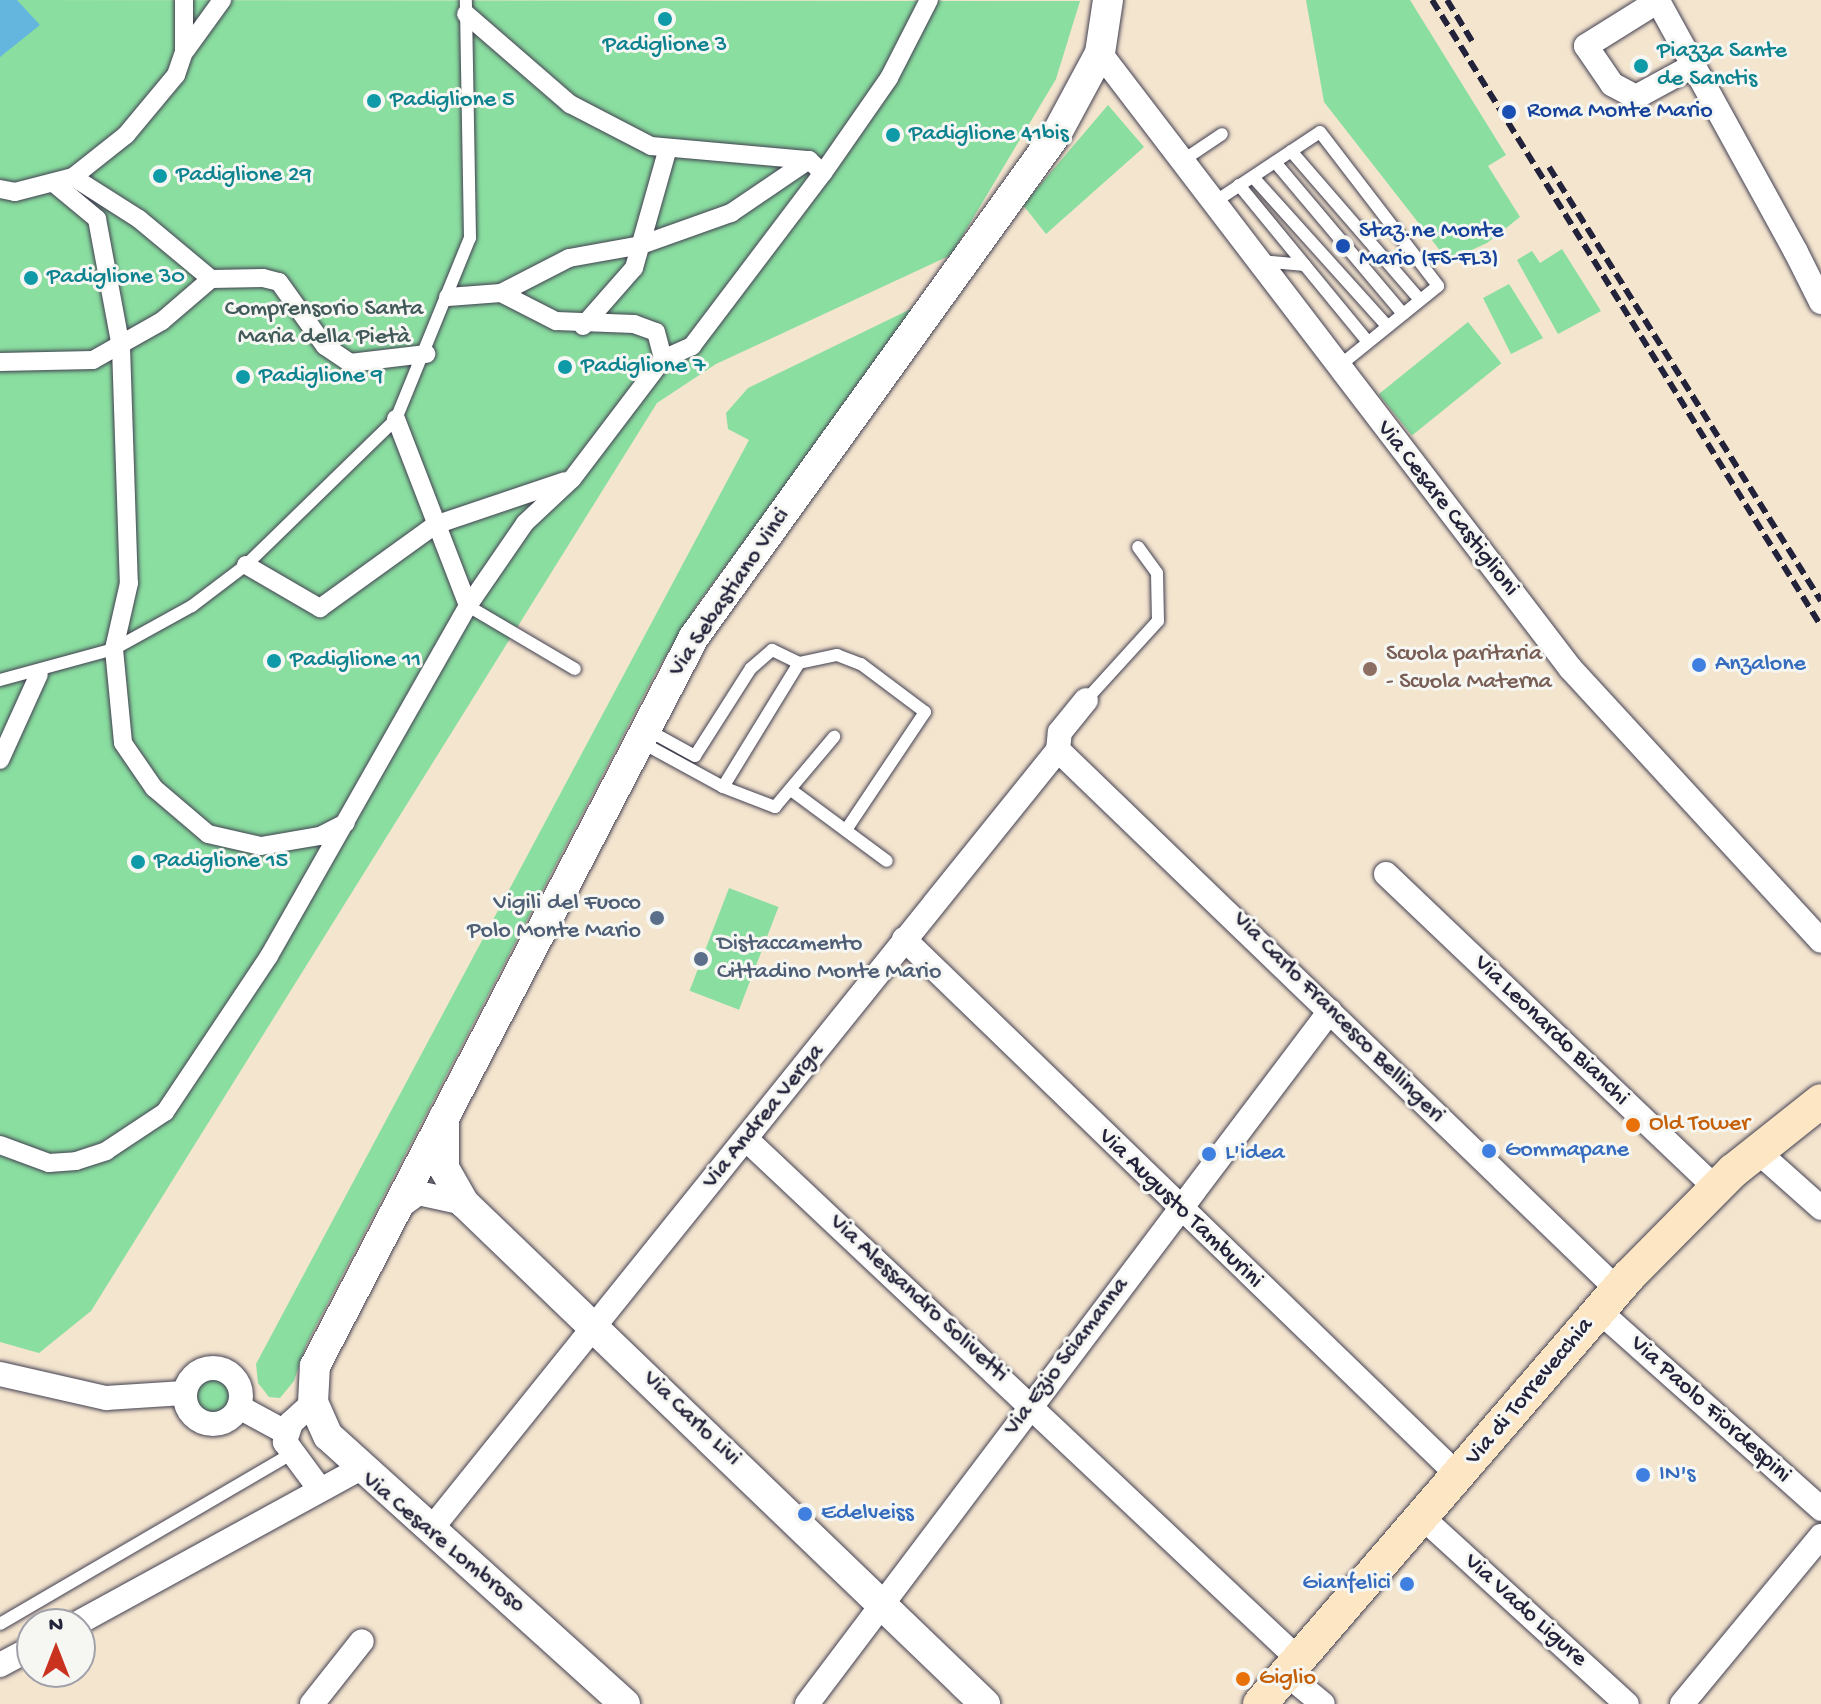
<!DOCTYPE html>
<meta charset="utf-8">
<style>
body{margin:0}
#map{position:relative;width:1821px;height:1704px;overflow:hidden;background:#f4e5cf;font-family:"Gochi Hand",sans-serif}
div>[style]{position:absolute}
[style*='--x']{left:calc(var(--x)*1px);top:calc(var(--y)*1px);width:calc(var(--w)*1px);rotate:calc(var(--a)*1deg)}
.green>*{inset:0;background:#8adea0;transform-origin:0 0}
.round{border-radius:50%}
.water>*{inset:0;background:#64b6df}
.roads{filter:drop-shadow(0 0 2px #423f51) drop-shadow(0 0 2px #423f51)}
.service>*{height:12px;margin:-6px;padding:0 6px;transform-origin:6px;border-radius:6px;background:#fff}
.pedestrian>*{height:18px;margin:-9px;padding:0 9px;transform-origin:9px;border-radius:9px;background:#fff}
.minor>*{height:24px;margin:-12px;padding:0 12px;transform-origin:12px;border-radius:12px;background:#fff}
.minor>.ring{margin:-12px;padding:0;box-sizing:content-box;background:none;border:24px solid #fff;border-radius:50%}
.tertiary>*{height:30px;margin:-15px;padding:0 15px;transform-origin:15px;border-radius:15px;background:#fff}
.secondary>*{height:34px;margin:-17px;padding:0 17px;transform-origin:17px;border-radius:17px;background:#fce6c4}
.rail>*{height:6px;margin-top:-3px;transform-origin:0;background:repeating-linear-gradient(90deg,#22223b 0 12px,transparent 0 18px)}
.dots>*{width:22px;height:22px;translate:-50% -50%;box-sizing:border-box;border:4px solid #f6f6f2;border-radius:50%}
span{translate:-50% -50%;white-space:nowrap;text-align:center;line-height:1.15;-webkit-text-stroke:6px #f6f6f2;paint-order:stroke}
.culture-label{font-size:24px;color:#0d838f}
.left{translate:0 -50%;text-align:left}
.transit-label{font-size:24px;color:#164399}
.park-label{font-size:24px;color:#415a59}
.street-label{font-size:24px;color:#22223b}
.education-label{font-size:24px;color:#785e54}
.shop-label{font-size:24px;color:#366cbe}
.right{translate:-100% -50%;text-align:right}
.service-label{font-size:24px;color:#4e5e75}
.food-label{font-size:24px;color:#c56008}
.north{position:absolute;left:16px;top:1608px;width:80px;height:80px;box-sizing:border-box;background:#f6f6f2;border:2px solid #a1a1a9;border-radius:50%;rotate:0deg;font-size:22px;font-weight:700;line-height:32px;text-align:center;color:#22223b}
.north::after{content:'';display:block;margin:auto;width:28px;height:36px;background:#c8321e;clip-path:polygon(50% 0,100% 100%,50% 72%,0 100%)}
</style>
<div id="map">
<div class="green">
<i style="clip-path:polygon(0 0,1080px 1px,1056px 79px,951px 255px,716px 364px,657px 403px,91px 1311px,39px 1353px,0 1342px)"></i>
<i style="clip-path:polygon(1306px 0,1410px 0,1506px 155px,1488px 166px,1520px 217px,1487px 243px,1454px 258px,1442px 253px,1324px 102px)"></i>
<i style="clip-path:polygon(1108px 105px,1144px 147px,1046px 234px,1023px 205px)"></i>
<i style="clip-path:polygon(1562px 249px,1601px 311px,1558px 334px,1517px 260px,1532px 251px,1540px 263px)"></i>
<i style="clip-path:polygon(1509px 284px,1543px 338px,1511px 354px,1483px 298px)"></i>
<i style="clip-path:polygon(921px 304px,698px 603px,657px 670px,306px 1345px,294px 1381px,280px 1398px,269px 1397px,258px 1383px,256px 1364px,749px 440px,728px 429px,726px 413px,748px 388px)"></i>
<i style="left:1468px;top:322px;width:53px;height:115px;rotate:51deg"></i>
<i style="left:729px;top:888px;width:53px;height:110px;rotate:21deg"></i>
<i class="round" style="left:192px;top:1376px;width:40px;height:40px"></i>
</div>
<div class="water">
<i style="clip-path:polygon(0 0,17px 0,40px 25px,0 57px)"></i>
</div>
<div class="roads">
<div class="service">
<i style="--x:1291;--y:151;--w:197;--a:49.1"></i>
<i style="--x:1182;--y:161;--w:48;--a:-34"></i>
<i style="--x:1275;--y:162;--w:199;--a:49.9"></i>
<i style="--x:1253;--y:177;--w:200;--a:48"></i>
<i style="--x:1239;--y:185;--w:203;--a:50.6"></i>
<i style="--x:1213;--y:203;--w:128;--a:-33.6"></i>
<i style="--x:1320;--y:132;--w:194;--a:52.5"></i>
<i style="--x:1438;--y:286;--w:129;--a:141"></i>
<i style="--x:1260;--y:261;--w:45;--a:5.1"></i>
<i style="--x:468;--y:606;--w:124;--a:30.5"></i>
<i style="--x:799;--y:663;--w:39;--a:-12"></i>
<i style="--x:837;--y:655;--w:26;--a:21"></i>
<i style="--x:861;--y:664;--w:80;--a:36.9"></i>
<i style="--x:925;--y:712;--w:142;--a:123.8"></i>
<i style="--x:0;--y:680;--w:118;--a:-15.2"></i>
<i style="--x:114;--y:649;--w:89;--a:-28.9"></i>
<i style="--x:192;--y:606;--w:68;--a:-37.2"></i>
<i style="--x:246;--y:565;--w:209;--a:-44.2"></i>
<i style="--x:396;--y:419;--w:196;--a:-67.8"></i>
<i style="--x:470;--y:238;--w:238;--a:-91"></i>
<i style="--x:1086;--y:700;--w:107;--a:-47.7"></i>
<i style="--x:1158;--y:621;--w:48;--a:-91.2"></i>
<i style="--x:1157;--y:573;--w:32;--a:-126"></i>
<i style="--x:639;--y:741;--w:96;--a:28.7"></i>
<i style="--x:723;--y:787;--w:145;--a:-58.5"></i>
<i style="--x:799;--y:663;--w:30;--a:-154"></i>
<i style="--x:772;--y:650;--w:28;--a:139"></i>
<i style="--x:751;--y:668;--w:104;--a:122.5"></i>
<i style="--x:695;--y:756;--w:56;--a:-151.1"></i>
<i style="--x:723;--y:787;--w:56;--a:21"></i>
<i style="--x:775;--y:807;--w:92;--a:-49.9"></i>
<i style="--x:791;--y:790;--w:119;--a:36.5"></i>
<i style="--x:0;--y:1624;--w:337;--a:-30.3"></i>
</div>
<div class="pedestrian">
<i style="--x:466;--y:14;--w:138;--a:40.9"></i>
<i style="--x:570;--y:104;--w:91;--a:27.4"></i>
<i style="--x:651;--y:146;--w:159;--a:5.1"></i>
<i style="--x:809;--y:160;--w:19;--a:43"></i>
<i style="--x:186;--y:50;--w:62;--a:-54.2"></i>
<i style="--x:73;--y:177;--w:78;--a:32.5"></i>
<i style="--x:139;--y:219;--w:94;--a:39.8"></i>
<i style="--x:55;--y:184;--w:55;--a:39.8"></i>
<i style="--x:97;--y:219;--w:130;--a:79.4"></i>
<i style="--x:121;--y:347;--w:236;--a:88.1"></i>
<i style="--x:129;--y:583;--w:68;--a:102.8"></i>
<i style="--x:114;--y:649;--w:94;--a:84.5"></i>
<i style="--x:123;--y:743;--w:55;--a:55.4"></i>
<i style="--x:154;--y:788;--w:71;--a:40.4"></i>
<i style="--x:208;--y:834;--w:54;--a:12.8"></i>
<i style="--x:261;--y:846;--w:60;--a:-9.6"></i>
<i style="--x:320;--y:836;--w:29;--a:-27"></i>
<i style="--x:0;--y:189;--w:15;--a:11"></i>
<i style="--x:15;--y:192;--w:60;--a:-14.5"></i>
<i style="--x:73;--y:177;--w:68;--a:-38.4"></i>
<i style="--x:126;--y:135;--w:78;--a:-50.2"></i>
<i style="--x:176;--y:75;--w:24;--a:-71"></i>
<i style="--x:184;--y:52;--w:52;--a:-90"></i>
<i style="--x:501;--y:293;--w:76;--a:-27.2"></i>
<i style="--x:569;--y:258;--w:73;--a:-10.2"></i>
<i style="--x:641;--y:245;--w:96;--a:-19.6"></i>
<i style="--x:731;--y:213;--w:94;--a:-34.2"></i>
<i style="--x:448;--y:297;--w:53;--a:-4.3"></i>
<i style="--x:501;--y:293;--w:62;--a:27"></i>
<i style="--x:556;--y:321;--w:78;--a:2.2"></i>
<i style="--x:634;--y:324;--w:23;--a:20"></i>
<i style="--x:656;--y:332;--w:28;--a:75"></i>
<i style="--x:583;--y:326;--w:77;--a:-48.7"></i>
<i style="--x:634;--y:268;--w:122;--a:-74.2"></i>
<i style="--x:0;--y:362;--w:93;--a:-1.2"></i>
<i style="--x:93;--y:360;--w:79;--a:-29.5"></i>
<i style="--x:162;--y:321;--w:65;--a:-40.6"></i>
<i style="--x:211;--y:279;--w:52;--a:-1.1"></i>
<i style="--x:263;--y:278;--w:16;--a:14"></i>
<i style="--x:279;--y:282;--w:79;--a:54.3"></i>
<i style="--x:325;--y:346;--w:30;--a:34"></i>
<i style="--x:350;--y:363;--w:77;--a:-6.8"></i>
<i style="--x:396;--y:419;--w:200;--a:68.9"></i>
<i style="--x:246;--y:565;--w:86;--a:30.2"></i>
<i style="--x:320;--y:608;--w:142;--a:-35.8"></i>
<i style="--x:435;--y:525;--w:137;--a:-18.7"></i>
<i style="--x:0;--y:760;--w:94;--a:-65.6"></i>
<i style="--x:0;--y:1145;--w:52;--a:20.2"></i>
<i style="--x:49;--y:1163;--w:27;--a:-4"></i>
<i style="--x:76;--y:1161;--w:32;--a:-18"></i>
<i style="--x:106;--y:1151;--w:71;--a:-33.5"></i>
<i style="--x:165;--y:1112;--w:187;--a:-56.3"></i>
<i style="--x:269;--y:956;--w:403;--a:-60.4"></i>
<i style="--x:468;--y:606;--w:101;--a:-55.5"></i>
<i style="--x:525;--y:523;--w:64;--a:-43.1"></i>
<i style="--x:572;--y:479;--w:151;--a:-52.8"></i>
<i style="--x:663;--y:359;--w:32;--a:-24"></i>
<i style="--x:692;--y:346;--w:217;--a:-52.9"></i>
<i style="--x:823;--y:173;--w:116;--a:-55.2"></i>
<i style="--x:889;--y:78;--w:88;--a:-62.9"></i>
</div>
<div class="minor">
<i style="--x:1100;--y:53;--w:775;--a:52.6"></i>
<i style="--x:1571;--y:669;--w:369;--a:47.4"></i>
<i style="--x:1693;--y:66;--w:65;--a:151.5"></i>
<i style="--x:1636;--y:97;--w:27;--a:-152"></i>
<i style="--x:1612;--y:84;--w:46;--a:-124.4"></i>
<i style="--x:1586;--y:46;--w:85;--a:-32"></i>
<i style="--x:1658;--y:1;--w:286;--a:61.2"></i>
<i style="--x:1796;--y:252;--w:56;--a:63.4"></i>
<i style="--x:1058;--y:750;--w:777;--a:43.96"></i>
<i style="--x:1386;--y:874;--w:454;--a:43.6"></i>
<i style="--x:904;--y:939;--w:772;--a:44.06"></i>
<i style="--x:747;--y:1140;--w:756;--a:43.28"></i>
<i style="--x:1756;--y:1150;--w:87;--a:41.7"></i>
<i style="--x:395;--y:1210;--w:29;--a:-36"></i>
<i style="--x:418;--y:1193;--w:47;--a:12.3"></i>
<i style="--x:1598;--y:1310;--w:299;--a:41.7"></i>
<i class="ring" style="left:185px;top:1368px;width:32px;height:32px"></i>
<i style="--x:0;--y:1374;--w:109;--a:12.8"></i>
<i style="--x:106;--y:1398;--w:78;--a:-3.7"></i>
<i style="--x:313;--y:1403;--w:30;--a:138"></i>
<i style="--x:291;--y:1423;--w:20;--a:108"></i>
<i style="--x:285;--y:1442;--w:57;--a:53.5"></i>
<i style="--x:239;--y:1407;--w:52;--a:28.5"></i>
<i style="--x:1423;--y:1518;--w:276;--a:42.4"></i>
<i style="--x:432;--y:1528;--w:999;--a:-51.18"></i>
<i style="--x:1058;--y:750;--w:18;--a:-84"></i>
<i style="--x:1060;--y:732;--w:41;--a:-50.9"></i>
<i style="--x:76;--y:1624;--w:325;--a:-28.7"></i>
<i style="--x:0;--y:1665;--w:36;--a:-28"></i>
<i style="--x:1284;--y:1672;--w:50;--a:39.4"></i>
<i style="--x:312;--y:1704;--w:80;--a:-51.6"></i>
<i style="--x:807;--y:1704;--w:868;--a:-52.96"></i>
<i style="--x:1682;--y:1704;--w:218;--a:-50.4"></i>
</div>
<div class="tertiary">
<i style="--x:444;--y:1117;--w:51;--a:90"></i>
<i style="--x:444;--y:1168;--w:40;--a:60.3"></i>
<i style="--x:464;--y:1203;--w:723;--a:43.88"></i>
<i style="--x:625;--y:1704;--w:400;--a:-137.9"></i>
<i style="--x:328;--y:1436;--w:36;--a:-114"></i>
<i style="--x:313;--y:1403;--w:37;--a:-87"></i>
<i style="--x:315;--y:1366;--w:822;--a:-62.53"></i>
<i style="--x:694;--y:637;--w:621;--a:-54.24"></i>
<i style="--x:1057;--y:133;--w:91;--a:-61.7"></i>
<i style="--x:1100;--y:53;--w:54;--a:-81.4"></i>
</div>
<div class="secondary">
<i style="--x:1260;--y:1704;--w:565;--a:-49.23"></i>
<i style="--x:1629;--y:1276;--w:148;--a:-45.3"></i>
<i style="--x:1733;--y:1171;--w:112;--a:-38.5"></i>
</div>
</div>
<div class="rail">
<i style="--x:1432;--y:0;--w:737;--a:58.14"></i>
<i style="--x:1447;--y:0;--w:48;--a:58.6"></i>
<i style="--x:1549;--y:167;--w:512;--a:57.92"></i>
</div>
<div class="dots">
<i style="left:665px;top:19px;background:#0f9aa8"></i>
<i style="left:1641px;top:66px;background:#0f9aa8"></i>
<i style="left:374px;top:101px;background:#0f9aa8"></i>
<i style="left:1509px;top:112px;background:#1a4fb4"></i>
<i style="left:893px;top:135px;background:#0f9aa8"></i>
<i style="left:160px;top:176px;background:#0f9aa8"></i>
<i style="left:1343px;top:246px;background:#1a4fb4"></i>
<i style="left:31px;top:278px;background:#0f9aa8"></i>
<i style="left:565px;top:367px;background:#0f9aa8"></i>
<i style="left:243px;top:377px;background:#0f9aa8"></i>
<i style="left:274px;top:661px;background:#0f9aa8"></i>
<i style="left:1699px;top:665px;background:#3f7fe0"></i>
<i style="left:1370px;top:669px;background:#8d6e63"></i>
<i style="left:138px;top:862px;background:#0f9aa8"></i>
<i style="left:657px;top:918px;background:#5c6f8a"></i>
<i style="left:701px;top:959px;background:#5c6f8a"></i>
<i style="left:1633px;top:1125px;background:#e8710a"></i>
<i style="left:1489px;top:1151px;background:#3f7fe0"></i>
<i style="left:1209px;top:1154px;background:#3f7fe0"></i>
<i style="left:1643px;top:1475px;background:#3f7fe0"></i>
<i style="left:805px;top:1514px;background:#3f7fe0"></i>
<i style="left:1407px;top:1584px;background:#3f7fe0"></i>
<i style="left:1243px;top:1679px;background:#e8710a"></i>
</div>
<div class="culture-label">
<span style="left:665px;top:46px">Padiglione 3</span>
<span class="left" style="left:1657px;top:66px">Piazza Sante<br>de Sanctis</span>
<span class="left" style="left:390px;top:101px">Padiglione 5</span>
<span class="left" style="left:909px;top:135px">Padiglione 41bis</span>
<span class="left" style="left:176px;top:176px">Padiglione 29</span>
<span class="left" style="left:47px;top:278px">Padiglione 30</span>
<span class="left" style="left:581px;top:367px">Padiglione 7</span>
<span class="left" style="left:259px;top:377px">Padiglione 9</span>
<span class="left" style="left:290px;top:661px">Padiglione 11</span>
<span class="left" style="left:154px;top:862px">Padiglione 15</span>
</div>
<div class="transit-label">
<span class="left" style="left:1527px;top:112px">Roma Monte Mario</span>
<span class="left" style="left:1359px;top:246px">Staz.ne Monte<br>Mario (FS-FL3)</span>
</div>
<div class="park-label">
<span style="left:324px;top:324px">Comprensorio Santa<br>Maria della Pietà</span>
</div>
<div class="street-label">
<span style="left:1447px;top:509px;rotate:52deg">Via Cesare Castiglioni</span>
<span style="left:730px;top:593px;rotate:-56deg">Via Sebastiano Vinci</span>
<span style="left:1338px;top:1018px;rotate:45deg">Via Carlo Francesco Bellingeri</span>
<span style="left:1551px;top:1031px;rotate:44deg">Via Leonardo Bianchi</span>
<span style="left:764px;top:1117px;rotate:-51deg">Via Andrea Verga</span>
<span style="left:1180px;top:1209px;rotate:44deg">Via Augusto Tamburini</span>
<span style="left:918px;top:1299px;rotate:43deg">Via Alessandro Solivetti</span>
<span style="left:1067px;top:1357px;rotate:-53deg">Via Ezio Sciamanna</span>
<span style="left:1530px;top:1392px;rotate:-50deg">Via di Torrevecchia</span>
<span style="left:1710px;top:1410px;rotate:42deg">Via Paolo Fiordespini</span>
<span style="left:691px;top:1419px;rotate:44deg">Via Carlo Livi</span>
<span style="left:443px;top:1543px;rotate:40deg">Via Cesare Lombroso</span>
<span style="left:1525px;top:1611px;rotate:42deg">Via Vado Ligure</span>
</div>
<div class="education-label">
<span class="left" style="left:1386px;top:669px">Scuola paritaria<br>- Scuola Materna</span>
</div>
<div class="shop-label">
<span class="left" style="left:1715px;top:665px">Anzalone</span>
<span class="left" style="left:1505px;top:1151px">Gommapane</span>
<span class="left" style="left:1225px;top:1154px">L'idea</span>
<span class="left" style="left:1659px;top:1475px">IN's</span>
<span class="left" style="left:821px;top:1514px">Edelveiss</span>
<span class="right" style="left:1391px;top:1584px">Gianfelici</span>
</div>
<div class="service-label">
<span class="right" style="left:641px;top:918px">Vigili del Fuoco<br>Polo Monte Mario</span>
<span class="left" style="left:717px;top:959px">Distaccamento<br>Cittadino Monte Mario</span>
</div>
<div class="food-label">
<span class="left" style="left:1649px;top:1125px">Old Tower</span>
<span class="left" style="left:1259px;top:1679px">Giglio</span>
</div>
<div class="north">N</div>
</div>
